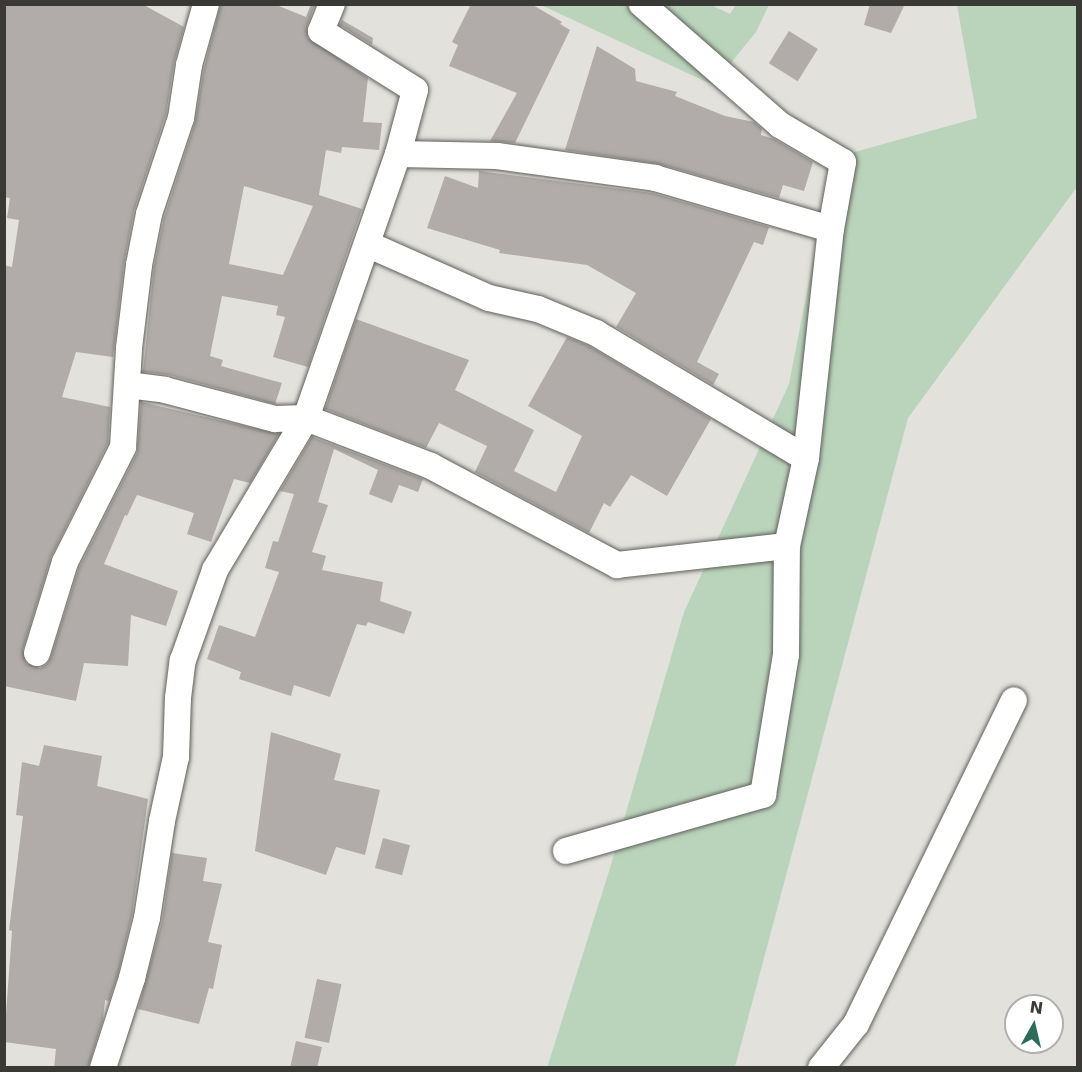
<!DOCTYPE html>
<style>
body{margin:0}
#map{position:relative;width:1082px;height:1072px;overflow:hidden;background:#e2e1dc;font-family:"DejaVu Sans",sans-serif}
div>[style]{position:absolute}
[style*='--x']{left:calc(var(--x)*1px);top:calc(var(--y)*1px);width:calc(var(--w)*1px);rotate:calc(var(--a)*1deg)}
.green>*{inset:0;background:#b9d4bb}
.building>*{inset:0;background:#b1aca9;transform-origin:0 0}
.roads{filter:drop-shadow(0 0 2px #605f5b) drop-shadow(0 0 2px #605f5b)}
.minor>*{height:26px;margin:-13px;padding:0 13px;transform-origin:13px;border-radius:13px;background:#fff}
span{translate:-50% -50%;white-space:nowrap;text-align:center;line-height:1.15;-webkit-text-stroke:4.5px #fff;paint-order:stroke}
.frame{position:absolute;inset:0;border:6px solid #393936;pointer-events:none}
.north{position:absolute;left:1004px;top:994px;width:60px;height:60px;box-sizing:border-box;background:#fff;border:2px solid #b0b0af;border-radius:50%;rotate:8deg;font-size:16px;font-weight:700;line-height:24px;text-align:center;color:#393936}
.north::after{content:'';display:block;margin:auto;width:21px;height:27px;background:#2e6c59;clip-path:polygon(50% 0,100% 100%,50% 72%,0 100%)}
</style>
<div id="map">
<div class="green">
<i style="clip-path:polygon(709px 4px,730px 14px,736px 5px,769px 5px,756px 32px,713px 85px,541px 5px)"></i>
<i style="clip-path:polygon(957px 5px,1077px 5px,1077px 187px,908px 418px,735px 1067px,547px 1068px,610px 868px,684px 612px,789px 384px,833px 158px,977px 118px)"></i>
</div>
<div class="building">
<i style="clip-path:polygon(4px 4px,142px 4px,184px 27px,174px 63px,166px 114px,134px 211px,124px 263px,113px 357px,76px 352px,62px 397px,110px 407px,108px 443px,51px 557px,23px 649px,26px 663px,40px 668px,47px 664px,51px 657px,79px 568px,137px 453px,141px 402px,279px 434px,250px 483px,234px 479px,211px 542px,187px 534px,194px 513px,137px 495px,127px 516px,125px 515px,104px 564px,178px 591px,166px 626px,131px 615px,128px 666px,84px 663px,76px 701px,4px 686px,4px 265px,12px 267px,19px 220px,7px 218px,10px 198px,4px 197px)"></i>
<i style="clip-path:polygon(evenodd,221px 4px,274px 4px,306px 17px,311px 4px,315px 5px,307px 26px,308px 38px,368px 78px,363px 122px,382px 123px,379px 150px,342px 147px,341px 153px,326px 150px,319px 195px,362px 209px,308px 367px,273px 357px,285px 317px,276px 315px,278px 306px,222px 296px,210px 356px,223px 360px,221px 366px,282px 383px,275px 404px,169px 375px,143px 372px,154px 267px,164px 218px,195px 123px,204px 68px,221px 4px,244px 186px,313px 206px,283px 275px,229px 264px,244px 186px)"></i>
<i style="clip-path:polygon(471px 4px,531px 4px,562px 22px,560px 24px,570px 30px,515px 143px,490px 141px,517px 93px,449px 66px,458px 45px,452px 42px)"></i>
<i style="clip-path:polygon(870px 4px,905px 4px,891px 33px,864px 25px)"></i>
<i style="clip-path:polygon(342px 20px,373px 38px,372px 45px,340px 25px)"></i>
<i style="left:789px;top:31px;width:34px;height:38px;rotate:32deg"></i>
<i style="clip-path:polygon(597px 46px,635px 69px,636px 81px,677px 92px,675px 96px,725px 116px,754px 122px,762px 129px,761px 135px,774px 139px,813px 162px,804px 191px,783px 185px,779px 198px,659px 164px,565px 150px)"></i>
<i style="clip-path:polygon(479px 171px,652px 193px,769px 227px,763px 245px,754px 242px,697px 362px,719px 374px,713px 385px,616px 327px,636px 293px,587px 265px,499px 253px,500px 250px,427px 228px,445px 176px,478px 188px)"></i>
<i style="clip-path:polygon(356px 319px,469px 360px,455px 390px,534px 430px,514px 471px,556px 492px,582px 436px,528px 406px,567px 337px,589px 346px,711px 419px,667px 496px,631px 475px,610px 507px,604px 503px,589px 533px,475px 472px,487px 446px,439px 423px,426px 448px,325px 409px)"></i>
<i style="clip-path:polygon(312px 437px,423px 479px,418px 492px,399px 485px,392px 503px,369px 494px,378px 470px,334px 449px,318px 502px,328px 505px,312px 552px,326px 556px,322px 570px,383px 582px,380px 601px,412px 612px,404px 634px,368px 622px,366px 626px,357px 624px,330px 697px,294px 685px,291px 696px,239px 679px,241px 672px,207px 659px,219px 625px,255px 637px,279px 572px,265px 568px,273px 541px,278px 542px,294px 494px,280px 491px)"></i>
<i style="clip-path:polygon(271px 732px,341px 754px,334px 780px,380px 790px,365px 855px,336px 847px,326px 875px,255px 851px)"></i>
<i style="clip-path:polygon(44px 745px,102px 756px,97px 786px,148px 799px,132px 915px,118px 974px,109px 1001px,105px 1000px,103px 1019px,88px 1068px,54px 1068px,56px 1049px,4px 1042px,12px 931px,9px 930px,23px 816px,16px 815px,22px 762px,39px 766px)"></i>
<i style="left:383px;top:838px;width:28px;height:31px;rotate:15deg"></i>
<i style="clip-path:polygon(172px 853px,207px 858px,203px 881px,222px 884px,208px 942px,222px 945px,213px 989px,209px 988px,199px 1024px,138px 1009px,162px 922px)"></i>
<i style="left:317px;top:979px;width:25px;height:60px;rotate:12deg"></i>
<i style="clip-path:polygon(296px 1041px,322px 1047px,317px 1068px,290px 1068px)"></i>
</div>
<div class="roads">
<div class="minor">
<i style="--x:398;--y:154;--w:99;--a:1.2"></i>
<i style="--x:497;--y:156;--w:160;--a:7.9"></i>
<i style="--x:655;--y:178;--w:183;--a:16.2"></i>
<i style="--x:367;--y:244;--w:133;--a:23.9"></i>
<i style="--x:489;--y:298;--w:50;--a:12.7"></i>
<i style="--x:538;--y:309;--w:63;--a:22.5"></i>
<i style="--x:596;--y:333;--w:244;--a:30.8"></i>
<i style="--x:127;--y:385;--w:38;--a:7"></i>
<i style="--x:165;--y:390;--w:114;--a:14.8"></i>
<i style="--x:275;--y:419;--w:31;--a:-2"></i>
<i style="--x:306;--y:418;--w:134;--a:21"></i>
<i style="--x:431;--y:466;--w:211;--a:28"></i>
<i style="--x:617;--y:565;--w:171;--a:-6.4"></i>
<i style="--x:37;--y:653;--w:95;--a:-72.9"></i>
<i style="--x:65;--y:562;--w:129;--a:-63.2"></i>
<i style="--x:123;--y:447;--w:99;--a:-86.5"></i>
<i style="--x:129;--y:348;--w:84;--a:-83.1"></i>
<i style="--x:139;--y:265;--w:52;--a:-78.9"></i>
<i style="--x:149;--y:214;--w:101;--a:-71.6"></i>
<i style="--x:181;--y:118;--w:54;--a:-81.4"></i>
<i style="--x:189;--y:65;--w:63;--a:-74.4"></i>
<i style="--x:566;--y:851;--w:205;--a:-15.9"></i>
<i style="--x:763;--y:795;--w:142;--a:-80.7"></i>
<i style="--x:786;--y:655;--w:109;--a:-89.5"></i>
<i style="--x:787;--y:546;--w:90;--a:-77.8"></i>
<i style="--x:806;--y:458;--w:230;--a:-83.8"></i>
<i style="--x:831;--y:229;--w:68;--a:-79.8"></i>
<i style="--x:843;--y:162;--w:73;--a:-149.6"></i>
<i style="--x:780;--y:125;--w:184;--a:-138.8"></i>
<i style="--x:103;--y:1068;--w:95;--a:-72.1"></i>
<i style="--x:132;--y:978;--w:62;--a:-76"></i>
<i style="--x:147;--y:918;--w:98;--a:-81.2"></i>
<i style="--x:162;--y:821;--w:66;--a:-77.7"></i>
<i style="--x:176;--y:757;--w:59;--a:-88.1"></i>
<i style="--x:178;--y:698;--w:38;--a:-83"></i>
<i style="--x:183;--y:660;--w:96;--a:-70.4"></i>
<i style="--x:215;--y:570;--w:177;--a:-59.1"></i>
<i style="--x:306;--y:418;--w:280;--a:-70.8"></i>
<i style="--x:398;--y:154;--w:66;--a:-75.1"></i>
<i style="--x:415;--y:90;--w:111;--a:-147.9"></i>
<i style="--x:321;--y:31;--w:29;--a:-68"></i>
<i style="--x:821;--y:1068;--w:56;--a:-51.5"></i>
<i style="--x:856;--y:1024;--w:360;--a:-64"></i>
</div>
</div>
<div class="frame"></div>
<div class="north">N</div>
</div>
